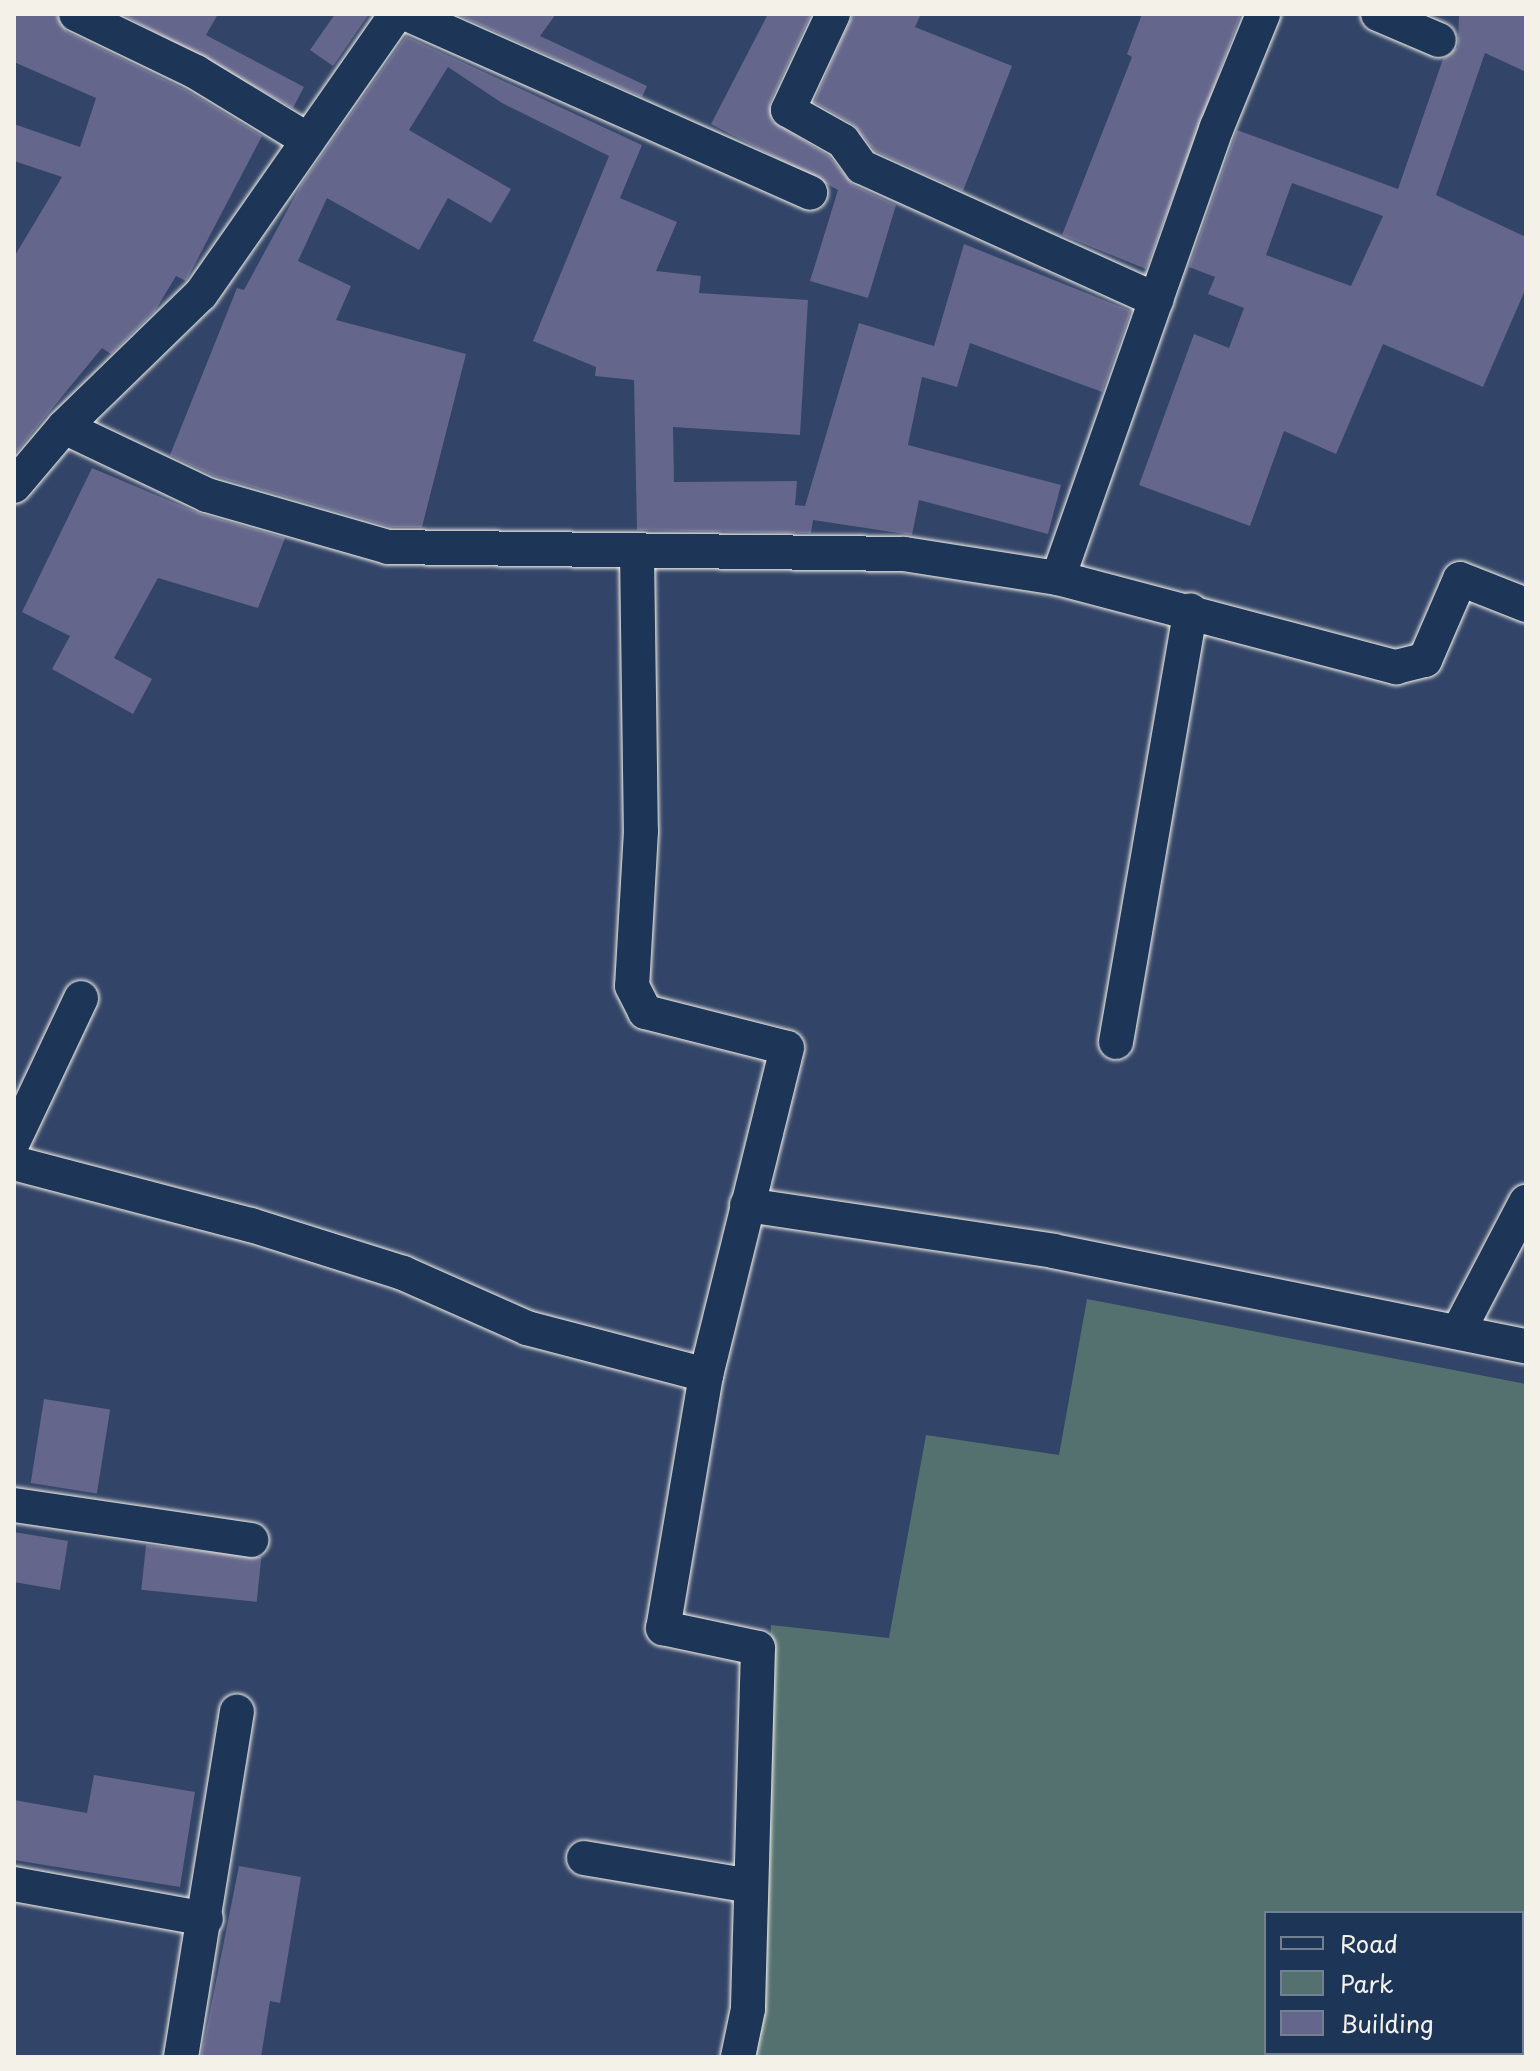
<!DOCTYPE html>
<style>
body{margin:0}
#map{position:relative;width:1540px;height:2071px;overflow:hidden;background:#324467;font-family:"Playpen Sans",sans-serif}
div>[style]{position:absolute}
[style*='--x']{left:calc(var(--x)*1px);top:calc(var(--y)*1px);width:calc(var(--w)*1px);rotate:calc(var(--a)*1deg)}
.green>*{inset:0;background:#54716f}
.building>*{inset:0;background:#64668b;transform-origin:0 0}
.roads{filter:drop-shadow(0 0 2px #f4f1e8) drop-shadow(0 0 2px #f4f1e8)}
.minor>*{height:34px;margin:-17px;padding:0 17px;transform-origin:17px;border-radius:17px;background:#1d3557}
span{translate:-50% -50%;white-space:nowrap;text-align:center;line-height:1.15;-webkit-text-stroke:6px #1d3557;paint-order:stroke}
.frame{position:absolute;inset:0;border:16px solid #f4f1e8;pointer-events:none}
.legend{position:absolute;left:1264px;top:1911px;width:260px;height:144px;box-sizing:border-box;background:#1d3557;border:2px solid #738091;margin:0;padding:10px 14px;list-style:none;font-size:24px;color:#f4f1e8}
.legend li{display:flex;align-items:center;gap:16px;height:40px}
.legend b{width:40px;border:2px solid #738091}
</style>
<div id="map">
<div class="green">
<i style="clip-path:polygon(evenodd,1087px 1299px,1526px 1384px,1526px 2057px,751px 2057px,771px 1625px,889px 1638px,926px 1435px,1059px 1455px,1087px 1299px,1266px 1913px,1522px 1913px,1522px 2053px,1266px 2053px,1266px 1913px)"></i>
</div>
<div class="building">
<i style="clip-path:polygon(14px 14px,56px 14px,67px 32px,186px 90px,262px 136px,186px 281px,176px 276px,155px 311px,111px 354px,102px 348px,14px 455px,14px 257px,62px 177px,14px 161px,14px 124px,80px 147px,96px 98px,14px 62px)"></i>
<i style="clip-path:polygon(122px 14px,218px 14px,206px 35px,304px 87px,293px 108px)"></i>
<i style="clip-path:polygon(335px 14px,369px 14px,333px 66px,310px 50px)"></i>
<i style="clip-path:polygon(456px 14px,556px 14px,540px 36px,647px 86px,642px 97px)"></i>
<i style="clip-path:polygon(768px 14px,811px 14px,770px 102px,772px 121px,829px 156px,853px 185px,896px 205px,868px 298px,810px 281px,838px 190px,711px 124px)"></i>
<i style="clip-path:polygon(853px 14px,921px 14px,915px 27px,1012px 66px,963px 191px,875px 151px,853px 124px,814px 102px)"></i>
<i style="clip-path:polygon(1142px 14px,1241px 14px,1146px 269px,1062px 235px,1132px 57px,1127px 54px)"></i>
<i style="clip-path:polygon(evenodd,1459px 14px,1526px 14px,1526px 72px,1485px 53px,1436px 195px,1526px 237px,1526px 288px,1483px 387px,1383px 344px,1336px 454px,1284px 431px,1250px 526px,1139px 485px,1194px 334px,1229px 348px,1244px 308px,1208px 294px,1215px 277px,1189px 267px,1237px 130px,1398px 189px,1443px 59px,1458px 47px,1459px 14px,1292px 183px,1383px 216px,1351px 286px,1266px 255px,1292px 183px)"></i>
<i style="clip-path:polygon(406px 36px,642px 145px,620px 198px,677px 222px,656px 271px,701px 276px,699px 293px,808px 300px,800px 435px,673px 427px,674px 482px,797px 481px,795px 505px,805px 506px,859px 323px,934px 346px,964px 244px,1131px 311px,1102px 392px,970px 343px,957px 387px,922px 377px,908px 445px,1061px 485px,1048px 534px,919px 500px,912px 535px,813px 520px,811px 533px,637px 530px,634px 380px,595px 376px,596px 367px,533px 341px,609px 156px,502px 103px,448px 67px,409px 130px,511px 189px,491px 223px,448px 198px,419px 250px,327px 198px,298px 261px,351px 286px,336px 320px,466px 354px,422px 527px,391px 527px,214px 476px,170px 455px,237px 288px,244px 290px,301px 185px)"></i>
<i style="clip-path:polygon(92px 468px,201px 514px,285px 538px,258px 608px,158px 578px,114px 658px,152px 679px,133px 714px,52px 669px,70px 636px,22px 612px)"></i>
<i style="left:44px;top:1399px;width:67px;height:85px;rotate:9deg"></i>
<i style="clip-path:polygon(14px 1532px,68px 1541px,60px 1590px,14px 1582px)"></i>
<i style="left:146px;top:1545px;width:116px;height:45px;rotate:6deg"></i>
<i style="clip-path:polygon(94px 1775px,195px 1792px,180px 1887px,14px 1860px,14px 1800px,87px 1813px)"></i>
<i style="clip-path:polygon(239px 1866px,301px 1877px,280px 2003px,270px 2001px,261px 2057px,201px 2057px)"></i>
</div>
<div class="roads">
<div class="minor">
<i style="--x:76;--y:14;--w:133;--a:25.8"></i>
<i style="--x:196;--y:72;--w:131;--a:31.3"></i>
<i style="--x:407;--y:14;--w:441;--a:23.9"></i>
<i style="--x:833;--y:14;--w:106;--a:115.1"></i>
<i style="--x:788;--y:110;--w:63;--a:29.4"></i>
<i style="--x:843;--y:141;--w:32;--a:54"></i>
<i style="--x:862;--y:167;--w:323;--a:24.3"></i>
<i style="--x:1378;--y:14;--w:66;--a:23.1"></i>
<i style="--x:64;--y:427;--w:158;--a:25.4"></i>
<i style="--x:207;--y:495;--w:188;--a:16"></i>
<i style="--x:388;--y:547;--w:516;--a:0.78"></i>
<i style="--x:904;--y:554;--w:156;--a:8.9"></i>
<i style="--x:1058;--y:578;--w:350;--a:14.8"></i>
<i style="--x:1396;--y:667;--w:30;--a:-14"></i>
<i style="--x:1425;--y:660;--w:88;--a:-66.6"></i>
<i style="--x:1460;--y:579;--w:71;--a:21.5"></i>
<i style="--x:14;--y:486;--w:77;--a:-49.7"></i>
<i style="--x:64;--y:427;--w:191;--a:-44.2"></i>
<i style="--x:201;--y:294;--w:341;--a:-55.1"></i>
<i style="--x:637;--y:553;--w:278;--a:89.2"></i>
<i style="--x:641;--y:831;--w:155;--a:93.3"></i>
<i style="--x:632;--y:986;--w:29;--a:63"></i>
<i style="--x:645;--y:1012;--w:146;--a:14.2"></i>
<i style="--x:787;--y:1048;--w:337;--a:103.9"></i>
<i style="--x:706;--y:1375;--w:257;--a:99.6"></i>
<i style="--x:663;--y:1628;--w:97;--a:11.9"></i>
<i style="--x:758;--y:1648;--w:361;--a:91.6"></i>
<i style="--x:748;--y:2009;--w:49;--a:101.8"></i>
<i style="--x:1058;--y:578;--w:478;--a:-70.6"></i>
<i style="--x:1217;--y:127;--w:122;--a:-67.8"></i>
<i style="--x:1116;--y:1042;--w:438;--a:-80.2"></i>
<i style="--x:14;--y:1140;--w:157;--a:-64.7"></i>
<i style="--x:14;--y:1163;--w:245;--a:14.7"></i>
<i style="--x:251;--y:1225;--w:159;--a:17.5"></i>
<i style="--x:403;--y:1273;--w:136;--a:23.9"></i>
<i style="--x:527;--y:1328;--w:185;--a:14.7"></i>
<i style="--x:747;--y:1205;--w:309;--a:8.5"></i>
<i style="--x:1053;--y:1251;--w:482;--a:11.4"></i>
<i style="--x:1458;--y:1332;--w:147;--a:-62.4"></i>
<i style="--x:14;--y:1505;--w:240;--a:8.4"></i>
<i style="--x:584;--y:1858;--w:169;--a:9.5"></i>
<i style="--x:14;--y:1884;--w:195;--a:10.3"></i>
<i style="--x:181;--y:2057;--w:350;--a:-80.8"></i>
</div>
</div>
<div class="frame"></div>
<ul class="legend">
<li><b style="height:10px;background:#1d3557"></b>Road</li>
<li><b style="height:22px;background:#54716f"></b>Park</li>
<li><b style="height:22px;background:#64668b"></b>Building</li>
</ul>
</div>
